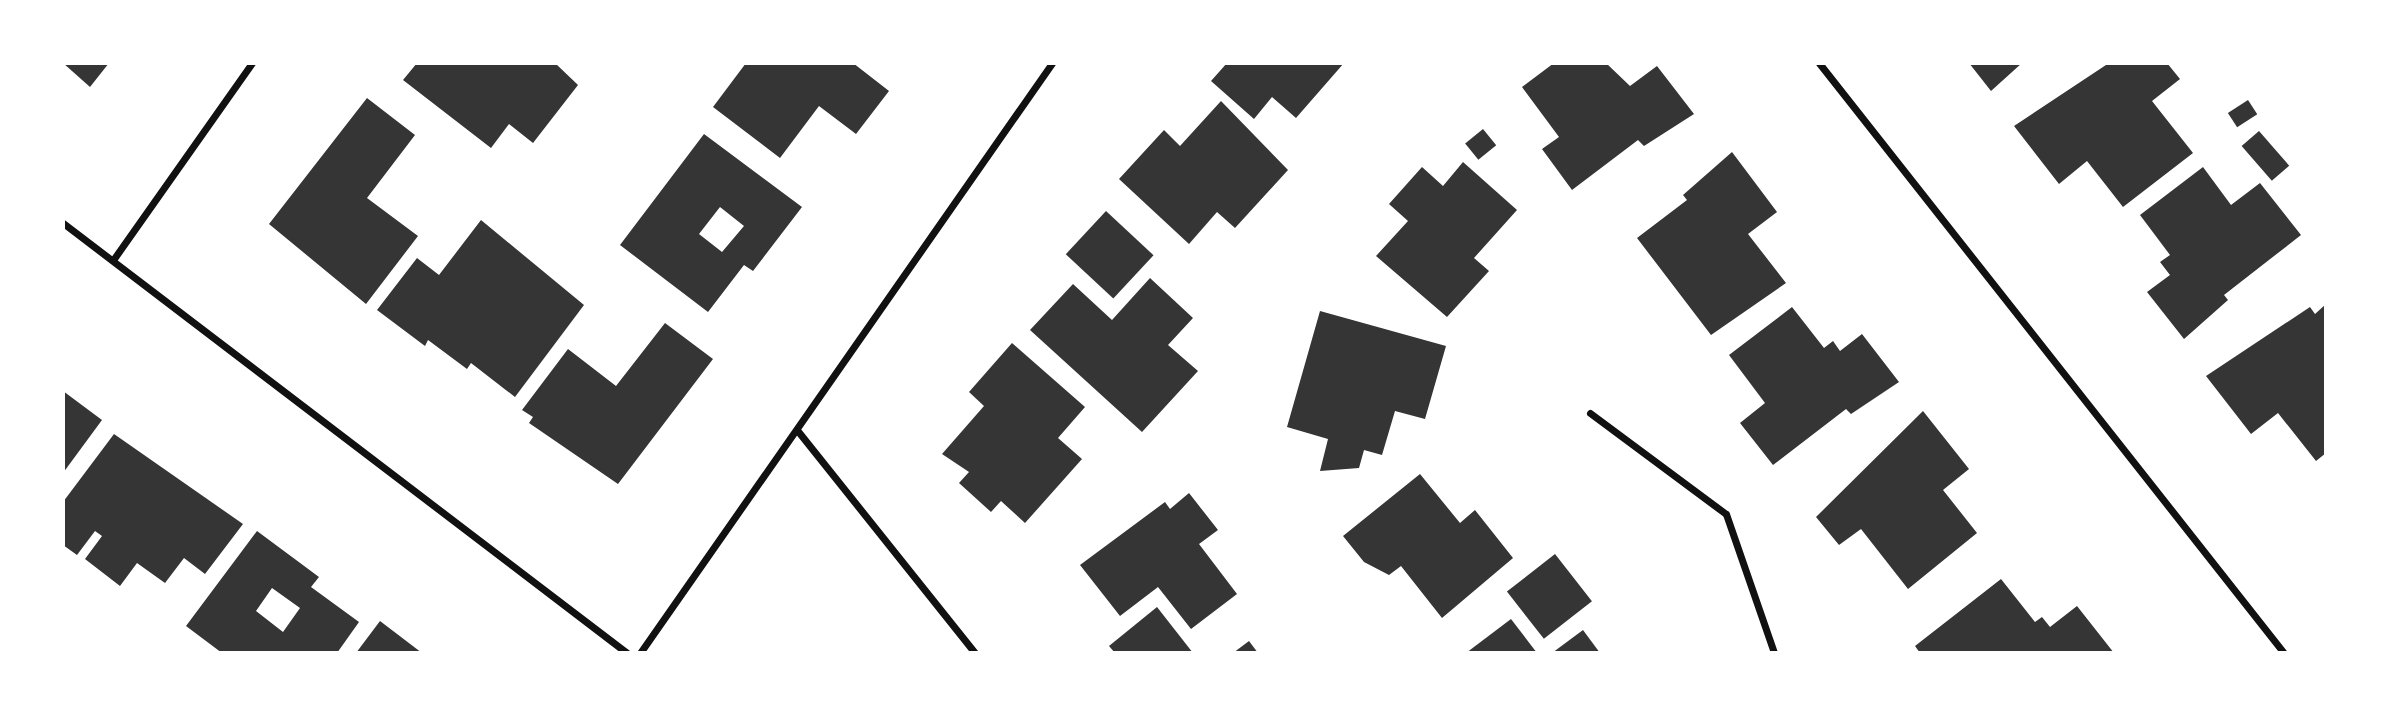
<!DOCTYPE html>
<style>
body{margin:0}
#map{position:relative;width:2389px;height:716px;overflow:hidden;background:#fff;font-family:Helvetica,sans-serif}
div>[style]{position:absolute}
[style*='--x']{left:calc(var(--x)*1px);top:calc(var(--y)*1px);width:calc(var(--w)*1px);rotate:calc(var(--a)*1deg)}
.building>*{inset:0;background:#353535;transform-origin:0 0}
.minor>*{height:7px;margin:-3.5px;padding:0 3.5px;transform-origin:3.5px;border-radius:3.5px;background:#111}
span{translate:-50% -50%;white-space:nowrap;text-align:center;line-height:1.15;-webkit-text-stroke:7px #fff;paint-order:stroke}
.frame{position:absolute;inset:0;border:65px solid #fff;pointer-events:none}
</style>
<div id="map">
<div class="building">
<i style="clip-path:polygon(63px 63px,109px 63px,90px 87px)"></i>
<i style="clip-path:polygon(417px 63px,555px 63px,578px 85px,533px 143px,509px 124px,491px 148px,403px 80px)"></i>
<i style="clip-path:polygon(746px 63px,853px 63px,889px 91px,856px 134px,819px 106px,780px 158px,713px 107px)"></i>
<i style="clip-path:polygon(1227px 63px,1344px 63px,1296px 118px,1272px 97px,1254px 119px,1211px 81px)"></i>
<i style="clip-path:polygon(1554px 63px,1606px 63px,1630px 86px,1657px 66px,1694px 114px,1644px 146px,1638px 140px,1572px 190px,1542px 149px,1559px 137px,1522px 87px)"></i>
<i style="clip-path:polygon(1969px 63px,2022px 63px,1991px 91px)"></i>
<i style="clip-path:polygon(2109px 63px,2167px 63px,2180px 79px,2152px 101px,2193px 153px,2123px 207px,2087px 161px,2059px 184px,2014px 126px)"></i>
<i style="clip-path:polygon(367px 98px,415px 135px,367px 198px,418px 236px,366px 304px,269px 224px)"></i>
<i style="left:2248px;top:100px;width:17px;height:24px;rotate:57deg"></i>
<i style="clip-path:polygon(1221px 101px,1288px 170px,1235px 228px,1217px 212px,1189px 244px,1119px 179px,1164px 130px,1180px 146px)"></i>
<i style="left:1483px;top:129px;width:21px;height:23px;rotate:51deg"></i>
<i style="left:2259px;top:131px;width:46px;height:23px;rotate:49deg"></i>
<i style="clip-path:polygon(evenodd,704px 134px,802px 207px,753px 271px,744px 265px,708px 312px,620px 245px,704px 134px,720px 207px,744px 226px,722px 252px,699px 234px,720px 207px)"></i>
<i style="clip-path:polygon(1732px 152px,1777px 212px,1748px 234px,1786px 283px,1711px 335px,1637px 238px,1687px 200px,1683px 195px)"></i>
<i style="clip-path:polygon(1463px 162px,1517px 210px,1474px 258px,1489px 271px,1447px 317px,1376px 256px,1408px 221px,1389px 204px,1422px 167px,1443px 186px)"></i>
<i style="clip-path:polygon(2203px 167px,2231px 205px,2260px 183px,2301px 235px,2224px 295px,2228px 300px,2184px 339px,2147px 292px,2170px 275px,2160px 262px,2170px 255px,2140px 215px)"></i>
<i style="left:1106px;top:211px;width:65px;height:59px;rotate:43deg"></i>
<i style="clip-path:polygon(481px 220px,584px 305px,515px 397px,471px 363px,467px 369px,428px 340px,425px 346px,377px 310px,417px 258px,439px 275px)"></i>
<i style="clip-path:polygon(1150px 278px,1193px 318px,1168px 345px,1198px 371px,1142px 432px,1030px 330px,1073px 284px,1112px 320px)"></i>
<i style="clip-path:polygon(2326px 304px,2326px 453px,2316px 461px,2278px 413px,2251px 434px,2206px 376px,2310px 307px,2315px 314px)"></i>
<i style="clip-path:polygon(1792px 307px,1824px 348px,1833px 341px,1840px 351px,1862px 334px,1899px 382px,1851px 414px,1846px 409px,1773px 465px,1740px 423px,1765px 403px,1729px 355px)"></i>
<i style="clip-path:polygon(1320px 311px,1446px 346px,1425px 419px,1395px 411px,1382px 455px,1364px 450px,1359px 468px,1320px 471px,1328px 439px,1287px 427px)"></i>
<i style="clip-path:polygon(665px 323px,713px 359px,618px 484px,529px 423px,533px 417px,522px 410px,568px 349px,616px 386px)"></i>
<i style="clip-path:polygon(1012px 343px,1085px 407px,1058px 438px,1082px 459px,1025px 523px,1001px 501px,991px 512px,959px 483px,969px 472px,942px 454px,984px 406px,969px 392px)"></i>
<i style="clip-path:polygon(63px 391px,102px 420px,63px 473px)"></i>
<i style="clip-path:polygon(1923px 411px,1969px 469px,1943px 490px,1977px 533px,1908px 589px,1861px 529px,1839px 545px,1816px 517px)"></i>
<i style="clip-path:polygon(114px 434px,243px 524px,205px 574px,184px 558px,165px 583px,137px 563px,120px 586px,85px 559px,102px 536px,95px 531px,77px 555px,63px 545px,63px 502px)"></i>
<i style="clip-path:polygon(1420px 474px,1460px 523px,1475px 510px,1513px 558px,1442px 618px,1401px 566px,1389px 575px,1364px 562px,1343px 536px)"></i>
<i style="clip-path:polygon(1189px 493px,1218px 530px,1199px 544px,1237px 594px,1191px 629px,1158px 587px,1120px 616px,1080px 565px,1165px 502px,1170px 509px)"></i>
<i style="clip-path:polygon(evenodd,257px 531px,319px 577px,311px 587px,359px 622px,337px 653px,222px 653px,186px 626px,257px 531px,272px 588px,300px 608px,283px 632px,256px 611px,272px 588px)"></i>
<i style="left:1555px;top:554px;width:60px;height:61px;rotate:52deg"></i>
<i style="clip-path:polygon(2001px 579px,2035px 622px,2042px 617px,2050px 627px,2077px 606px,2114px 653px,1920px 653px,1915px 646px)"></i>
<i style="clip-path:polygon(1157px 607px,1193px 653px,1115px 653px,1109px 646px)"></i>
<i style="clip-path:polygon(1511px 619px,1537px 653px,1466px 653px)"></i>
<i style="clip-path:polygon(380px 621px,422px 653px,356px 653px)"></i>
<i style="clip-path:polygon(1583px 630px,1600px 653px,1552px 653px)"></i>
<i style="clip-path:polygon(1249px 641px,1258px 653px,1233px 653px)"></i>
</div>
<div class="minor">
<i style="--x:1819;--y:63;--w:751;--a:51.76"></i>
<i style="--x:63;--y:223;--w:709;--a:37.32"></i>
<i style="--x:113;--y:260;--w:241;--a:-54.8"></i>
<i style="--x:1590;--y:413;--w:169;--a:36.6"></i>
<i style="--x:1726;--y:514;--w:147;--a:70.9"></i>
<i style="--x:797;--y:430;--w:285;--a:51.4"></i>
<i style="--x:640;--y:653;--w:720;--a:-55.07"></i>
</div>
<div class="frame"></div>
</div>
